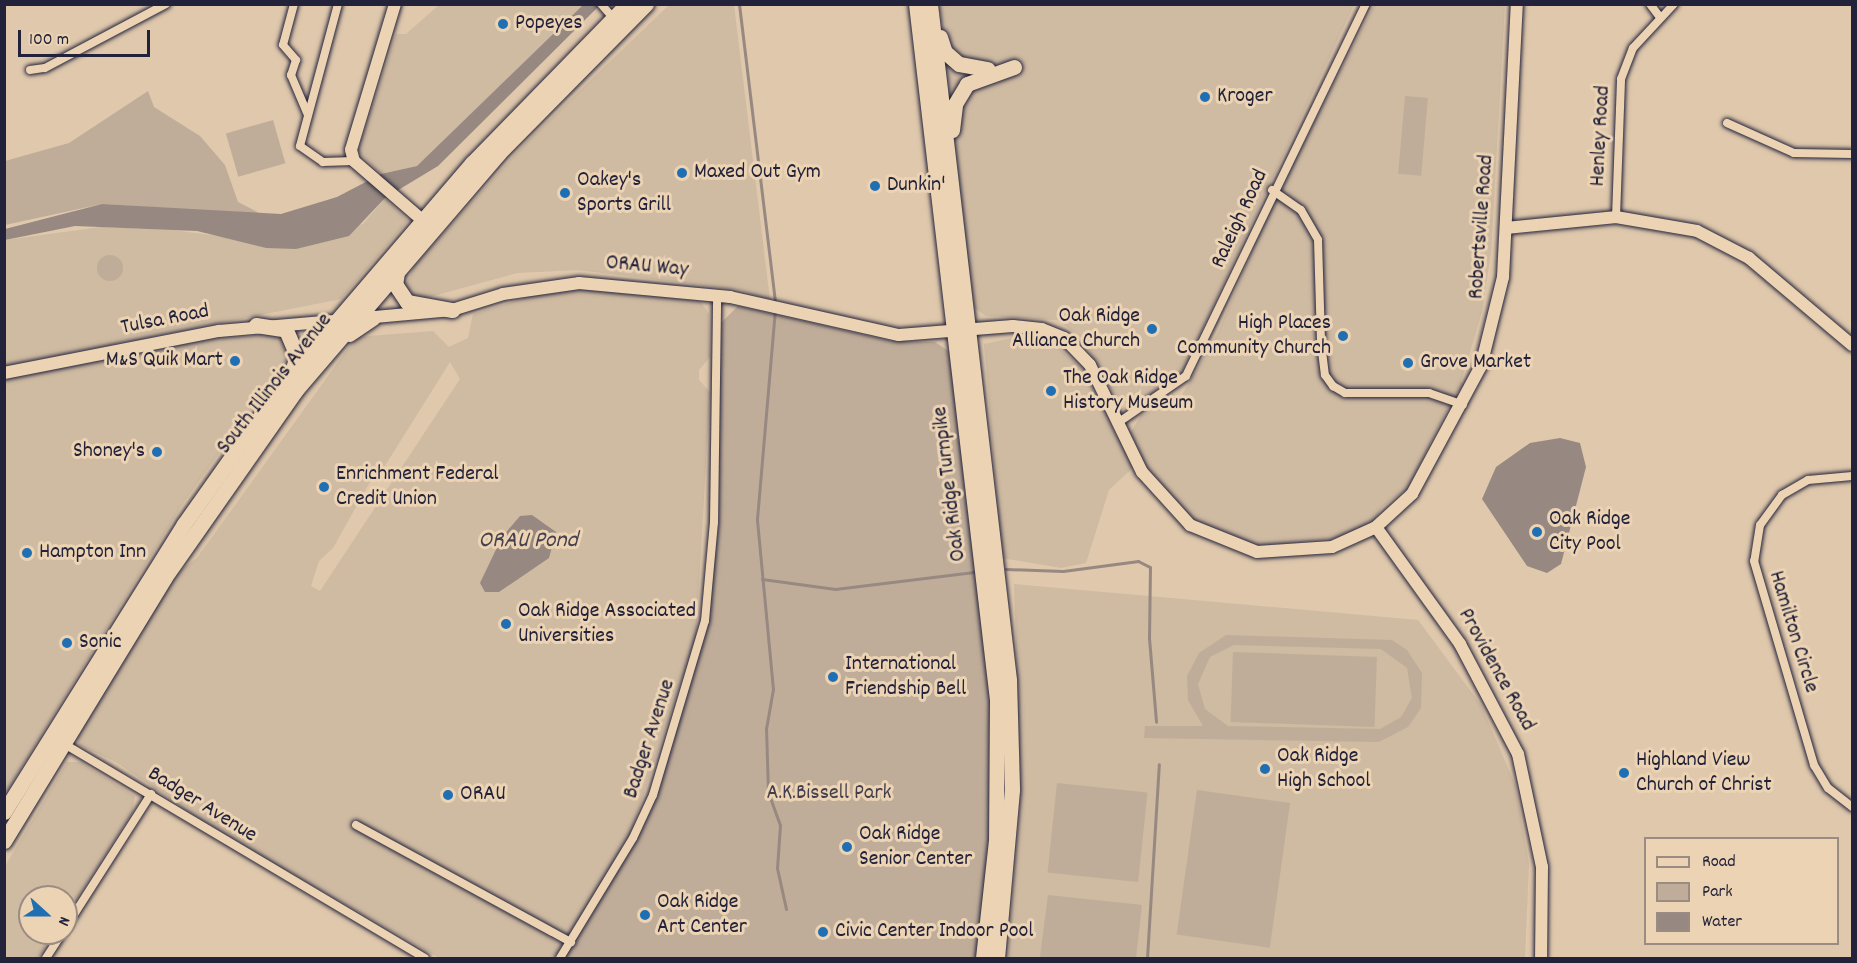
<!DOCTYPE html>
<style>
body{margin:0}
#map{position:relative;width:1857px;height:963px;overflow:hidden;background:#dfc8ac;font-family:Dekko,sans-serif}
div>[style]{position:absolute}
[style*='--x']{left:calc(var(--x)*1px);top:calc(var(--y)*1px);width:calc(var(--w)*1px);rotate:calc(var(--a)*1deg)}
.built>*{inset:0;background:#cfbaa2}
.green>*{inset:0;background:#c0ad99;transform-origin:0 0}
.round{border-radius:50%}
.water>*{inset:0;background:#978981}
.stream>*{height:3px;margin:-1.5px;padding:0 1.5px;transform-origin:1.5px;border-radius:1.5px;background:#978981}
.roads{filter:drop-shadow(0 0 2px #22223b) drop-shadow(0 0 2px #22223b)}
.street>*{height:8px;margin:-4px;padding:0 4px;transform-origin:4px;border-radius:4px;background:#ebd3b3}
.secondary>*{height:12px;margin:-6px;padding:0 6px;transform-origin:6px;border-radius:6px;background:#ebd3b3}
.highway>*{height:15px;margin:-7.5px;padding:0 7.5px;transform-origin:7.5px;border-radius:7.5px;background:#ebd3b3}
.dots>*{width:16px;height:16px;translate:-50% -50%;box-sizing:border-box;border:3px solid #ebd3b3;border-radius:50%}
span{translate:-50% -50%;white-space:nowrap;text-align:center;line-height:1.15;-webkit-text-stroke:6px #ebd3b3;paint-order:stroke}
.poi-label{font-size:22px;color:#22223b}
.left{translate:0 -50%;text-align:left}
.right{translate:-100% -50%;text-align:right}
.street-label{font-size:22px;color:#22223b}
.park-label{font-size:22px;color:#423e4e}
.water-label{font-size:24px;color:#454150;font-style:italic}
.frame{position:absolute;inset:0;border:6px solid #22223b;pointer-events:none}
.legend{position:absolute;left:1644px;top:837px;width:195px;height:108px;box-sizing:border-box;background:#ebd3b3;border:2px solid #9b8c83;margin:0;padding:8px 10px;list-style:none;font-size:18px;color:#22223b}
.legend li{display:flex;align-items:center;gap:12px;height:30px}
.legend b{width:30px;border:2px solid #9b8c83}
.north{position:absolute;left:18px;top:885px;width:60px;height:60px;box-sizing:border-box;background:#ebd3b3;border:2px solid #9b8c83;border-radius:50%;rotate:111deg;font-size:16px;font-weight:700;line-height:24px;text-align:center;color:#22223b}
.north::after{content:'';display:block;margin:auto;width:21px;height:27px;background:#1f6fb2;clip-path:polygon(50% 0,100% 100%,50% 72%,0 100%)}
.scale{position:absolute;left:18px;top:30px;width:132px;height:27px;box-sizing:border-box;border:3px solid #22223b;border-top:0;padding-left:8px;font-size:18px;line-height:21px;white-space:nowrap;color:#22223b;-webkit-text-stroke:4px #ebd3b3;paint-order:stroke}
</style>
<div id="map">
<div class="built">
<i style="clip-path:polygon(439px 5px,588px 5px,433px 156px,417px 166px,381px 174px,358px 151px,396px 34px,406px 34px)"></i>
<i style="clip-path:polygon(669px 5px,734px 5px,770px 300px,740px 290px,578px 270px,517px 273px,415px 301px,404px 289px,415px 265px,527px 141px)"></i>
<i style="clip-path:polygon(940px 5px,1354px 5px,1183px 370px,1155px 395px,1120px 404px,1081px 337px,1057px 320px,986px 316px,973px 307px)"></i>
<i style="clip-path:polygon(1374px 5px,1505px 5px,1491px 252px,1482px 312px,1461px 382px,1466px 384px,1455px 394px,1408px 488px,1382px 507px,1374px 521px,1340px 538px,1255px 546px,1191px 519px,1141px 460px,1109px 490px,1086px 563px,1061px 568px,1002px 558px,984px 344px,1017px 337px,1060px 349px,1088px 372px,1118px 439px,1131px 432px,1141px 415px,1178px 402px,1218px 332px,1270px 209px)"></i>
<i style="clip-path:polygon(385px 198px,408px 221px,341px 299px,5px 366px,5px 240px,101px 227px,172px 230px,234px 238px,266px 248px,363px 224px)"></i>
<i style="clip-path:polygon(evenodd,585px 288px,700px 301px,709px 314px,710px 357px,699px 370px,699px 380px,710px 392px,696px 637px,629px 839px,554px 958px,439px 958px,209px 826px,116px 762px,79px 745px,77px 737px,177px 573px,197px 558px,356px 337px,433px 331px,449px 347px,468px 338px,473px 314px,528px 297px,585px 288px,450px 362px,460px 379px,320px 591px,311px 586px,319px 561px,333px 548px,374px 475px,381px 472px,450px 362px)"></i>
<i style="clip-path:polygon(280px 334px,289px 356px,184px 502px,5px 794px,5px 379px,196px 340px)"></i>
<i style="clip-path:polygon(1014px 584px,1418px 620px,1481px 705px,1515px 784px,1529px 863px,1525px 958px,1008px 958px,1021px 791px)"></i>
<i style="clip-path:polygon(67px 762px,80px 762px,135px 796px,132px 813px,66px 915px,66px 897px,30px 897px,30px 933px,54px 933px,38px 958px,5px 958px,5px 866px)"></i>
</div>
<div class="green">
<i style="clip-path:polygon(148px 91px,154px 107px,200px 136px,225px 165px,238px 202px,263px 215px,102px 204px,5px 225px,5px 161px,69px 143px)"></i>
<i style="left:1405px;top:96px;width:23px;height:78px;rotate:5deg"></i>
<i style="left:273px;top:120px;width:45px;height:49px;rotate:74deg"></i>
<i class="round" style="left:97px;top:255px;width:26px;height:26px"></i>
<i style="clip-path:polygon(738px 306px,891px 341px,935px 342px,953px 354px,993px 704px,995px 789px,978px 958px,564px 958px,653px 804px,705px 635px,719px 522px,719px 325px)"></i>
<i style="clip-path:polygon(evenodd,1226px 635px,1392px 640px,1407px 650px,1422px 673px,1421px 708px,1408px 727px,1379px 742px,1144px 738px,1145px 726px,1203px 726px,1188px 700px,1187px 676px,1199px 653px,1226px 635px,1234px 645px,1381px 649px,1407px 668px,1412px 698px,1401px 717px,1380px 729px,1228px 726px,1205px 709px,1198px 684px,1210px 657px,1234px 645px)"></i>
<i style="left:1233px;top:652px;width:144px;height:70px;rotate:2deg"></i>
<i style="left:1057px;top:783px;width:91px;height:90px;rotate:6deg"></i>
<i style="left:1197px;top:790px;width:94px;height:146px;rotate:8deg"></i>
<i style="clip-path:polygon(1048px 895px,1142px 905px,1136px 958px,1040px 957px)"></i>
</div>
<div class="water">
<i style="clip-path:polygon(583px 5px,600px 5px,438px 166px,385px 198px,349px 236px,296px 249px,266px 248px,197px 231px,75px 226px,5px 240px,5px 229px,102px 204px,281px 214px,337px 197px,381px 174px,417px 166px)"></i>
<i style="clip-path:polygon(1560px 438px,1580px 443px,1586px 467px,1561px 564px,1547px 573px,1527px 566px,1482px 499px,1496px 467px,1530px 443px)"></i>
<i style="clip-path:polygon(532px 515px,556px 532px,549px 558px,499px 592px,485px 592px,480px 583px,502px 537px,520px 516px)"></i>
</div>
<div class="stream">
<i style="--x:739;--y:4;--w:301;--a:83.1"></i>
<i style="--x:775;--y:309;--w:212;--a:94.9"></i>
<i style="--x:757;--y:520;--w:170;--a:84.6"></i>
<i style="--x:773;--y:689;--w:40;--a:100"></i>
<i style="--x:766;--y:728;--w:64;--a:88.2"></i>
<i style="--x:768;--y:792;--w:35;--a:70"></i>
<i style="--x:780;--y:825;--w:43;--a:94"></i>
<i style="--x:777;--y:868;--w:42;--a:77.6"></i>
<i style="--x:1006;--y:569;--w:57;--a:2"></i>
<i style="--x:1063;--y:571;--w:76;--a:-7.6"></i>
<i style="--x:1138;--y:561;--w:13;--a:27"></i>
<i style="--x:1150;--y:567;--w:71;--a:90.8"></i>
<i style="--x:1149;--y:638;--w:84;--a:85.2"></i>
<i style="--x:762;--y:579;--w:74;--a:7.8"></i>
<i style="--x:835;--y:589;--w:140;--a:-7"></i>
<i style="--x:1147;--y:958;--w:194;--a:-86.5"></i>
</div>
<div class="roads">
<div class="street">
<i style="--x:294;--y:4;--w:42;--a:105"></i>
<i style="--x:283;--y:45;--w:20;--a:49"></i>
<i style="--x:296;--y:60;--w:16;--a:108"></i>
<i style="--x:291;--y:75;--w:43;--a:67"></i>
<i style="--x:338;--y:4;--w:147;--a:105"></i>
<i style="--x:300;--y:146;--w:28;--a:35"></i>
<i style="--x:323;--y:162;--w:31;--a:-2"></i>
<i style="--x:601;--y:4;--w:18;--a:49"></i>
<i style="--x:1650;--y:4;--w:15;--a:53"></i>
<i style="--x:30;--y:70;--w:15;--a:-8"></i>
<i style="--x:45;--y:68;--w:137;--a:-27.9"></i>
<i style="--x:1727;--y:123;--w:73;--a:24.1"></i>
<i style="--x:1794;--y:153;--w:58;--a:1"></i>
<i style="--x:1272;--y:190;--w:35;--a:35"></i>
<i style="--x:1301;--y:210;--w:34;--a:60"></i>
<i style="--x:1318;--y:240;--w:103;--a:88.3"></i>
<i style="--x:1321;--y:343;--w:32;--a:83"></i>
<i style="--x:1325;--y:375;--w:14;--a:54"></i>
<i style="--x:1333;--y:386;--w:14;--a:30"></i>
<i style="--x:1345;--y:393;--w:84;--a:0"></i>
<i style="--x:1429;--y:393;--w:36;--a:19"></i>
<i style="--x:1616;--y:217;--w:138;--a:-87.9"></i>
<i style="--x:1621;--y:79;--w:33;--a:-69"></i>
<i style="--x:1633;--y:48;--w:60;--a:-47"></i>
<i style="--x:1119;--y:422;--w:81;--a:-34.5"></i>
<i style="--x:1186;--y:376;--w:413;--a:-64.2"></i>
<i style="--x:1852;--y:476;--w:44;--a:174.8"></i>
<i style="--x:1808;--y:480;--w:30;--a:150"></i>
<i style="--x:1782;--y:495;--w:37;--a:126"></i>
<i style="--x:1760;--y:525;--w:36;--a:99"></i>
<i style="--x:1754;--y:561;--w:213;--a:73.6"></i>
<i style="--x:1814;--y:765;--w:27;--a:59"></i>
<i style="--x:1828;--y:788;--w:31;--a:38"></i>
<i style="--x:61;--y:742;--w:423;--a:30.7"></i>
<i style="--x:356;--y:825;--w:245;--a:28.6"></i>
<i style="--x:66;--y:927;--w:158;--a:-57.4"></i>
<i style="--x:46;--y:958;--w:30;--a:-57"></i>
<i style="--x:560;--y:958;--w:140;--a:-58.7"></i>
<i style="--x:633;--y:838;--w:47;--a:-65.1"></i>
<i style="--x:653;--y:795;--w:182;--a:-73.4"></i>
<i style="--x:705;--y:621;--w:99;--a:-84.8"></i>
<i style="--x:714;--y:522;--w:227;--a:-89.2"></i>
</div>
<div class="secondary">
<i style="--x:395;--y:4;--w:152;--a:106.8"></i>
<i style="--x:351;--y:150;--w:11;--a:75"></i>
<i style="--x:354;--y:161;--w:99;--a:40.9"></i>
<i style="--x:1506;--y:228;--w:111;--a:-5.7"></i>
<i style="--x:1616;--y:217;--w:82;--a:9.8"></i>
<i style="--x:1697;--y:231;--w:59;--a:27.4"></i>
<i style="--x:1749;--y:258;--w:135;--a:40.2"></i>
<i style="--x:364;--y:318;--w:88;--a:-5.2"></i>
<i style="--x:452;--y:310;--w:53;--a:-17.4"></i>
<i style="--x:503;--y:294;--w:77;--a:-8.2"></i>
<i style="--x:579;--y:283;--w:152;--a:5.3"></i>
<i style="--x:730;--y:297;--w:173;--a:12.7"></i>
<i style="--x:899;--y:335;--w:114;--a:-4.5"></i>
<i style="--x:1013;--y:326;--w:29;--a:6"></i>
<i style="--x:1042;--y:329;--w:24;--a:22"></i>
<i style="--x:1064;--y:338;--w:37;--a:46"></i>
<i style="--x:1090;--y:365;--w:119;--a:64.1"></i>
<i style="--x:1142;--y:472;--w:72;--a:47.8"></i>
<i style="--x:1190;--y:525;--w:72;--a:21.9"></i>
<i style="--x:1257;--y:552;--w:75;--a:-3.8"></i>
<i style="--x:1332;--y:547;--w:48;--a:-24.4"></i>
<i style="--x:1376;--y:527;--w:49;--a:-42.5"></i>
<i style="--x:1412;--y:494;--w:145;--a:-61.7"></i>
<i style="--x:1481;--y:366;--w:92;--a:-76.1"></i>
<i style="--x:1503;--y:277;--w:273;--a:-87.1"></i>
<i style="--x:4;--y:373;--w:219;--a:-11.1"></i>
<i style="--x:219;--y:331;--w:125;--a:-5"></i>
<i style="--x:1376;--y:527;--w:144;--a:54.3"></i>
<i style="--x:1460;--y:644;--w:124;--a:62.2"></i>
<i style="--x:1518;--y:754;--w:116;--a:78"></i>
<i style="--x:1542;--y:867;--w:91;--a:90.6"></i>
</div>
<div class="highway">
<i style="--x:916;--y:4;--w:701;--a:83.36"></i>
<i style="--x:997;--y:700;--w:140;--a:90.4"></i>
<i style="--x:996;--y:840;--w:119;--a:96.3"></i>
<i style="--x:930;--y:4;--w:681;--a:83.33"></i>
<i style="--x:1009;--y:680;--w:110;--a:88.4"></i>
<i style="--x:1012;--y:790;--w:169;--a:95.1"></i>
<i style="--x:940;--y:37;--w:16;--a:72"></i>
<i style="--x:945;--y:52;--w:18;--a:41"></i>
<i style="--x:959;--y:64;--w:29;--a:10"></i>
<i style="--x:952;--y:130;--w:26;--a:-83"></i>
<i style="--x:955;--y:104;--w:23;--a:-59"></i>
<i style="--x:967;--y:84;--w:50;--a:-19.9"></i>
<i style="--x:398;--y:266;--w:18;--a:99"></i>
<i style="--x:395;--y:284;--w:22;--a:56"></i>
<i style="--x:407;--y:302;--w:46;--a:10.1"></i>
<i style="--x:256;--y:325;--w:30;--a:9"></i>
<i style="--x:286;--y:330;--w:28;--a:67"></i>
<i style="--x:297;--y:356;--w:13;--a:108"></i>
<i style="--x:349;--y:334;--w:29;--a:-34"></i>
<i style="--x:4;--y:812;--w:340;--a:-58"></i>
<i style="--x:184;--y:524;--w:176;--a:-54.7"></i>
<i style="--x:286;--y:380;--w:286;--a:-49.4"></i>
<i style="--x:472;--y:163;--w:222;--a:-45.7"></i>
<i style="--x:4;--y:841;--w:309;--a:-58.6"></i>
<i style="--x:165;--y:577;--w:228;--a:-55"></i>
<i style="--x:296;--y:390;--w:311;--a:-49.4"></i>
<i style="--x:498;--y:154;--w:211;--a:-45.4"></i>
</div>
</div>
<div class="dots">
<i style="left:503px;top:24px;background:#1f6fb2"></i>
<i style="left:1205px;top:97px;background:#1f6fb2"></i>
<i style="left:682px;top:173px;background:#1f6fb2"></i>
<i style="left:875px;top:186px;background:#1f6fb2"></i>
<i style="left:565px;top:193px;background:#1f6fb2"></i>
<i style="left:1152px;top:329px;background:#1f6fb2"></i>
<i style="left:1343px;top:336px;background:#1f6fb2"></i>
<i style="left:235px;top:361px;background:#1f6fb2"></i>
<i style="left:1408px;top:363px;background:#1f6fb2"></i>
<i style="left:1051px;top:391px;background:#1f6fb2"></i>
<i style="left:157px;top:452px;background:#1f6fb2"></i>
<i style="left:324px;top:487px;background:#1f6fb2"></i>
<i style="left:1537px;top:532px;background:#1f6fb2"></i>
<i style="left:27px;top:553px;background:#1f6fb2"></i>
<i style="left:506px;top:624px;background:#1f6fb2"></i>
<i style="left:67px;top:643px;background:#1f6fb2"></i>
<i style="left:833px;top:677px;background:#1f6fb2"></i>
<i style="left:1265px;top:769px;background:#1f6fb2"></i>
<i style="left:1624px;top:773px;background:#1f6fb2"></i>
<i style="left:448px;top:795px;background:#1f6fb2"></i>
<i style="left:847px;top:847px;background:#1f6fb2"></i>
<i style="left:645px;top:915px;background:#1f6fb2"></i>
<i style="left:823px;top:932px;background:#1f6fb2"></i>
</div>
<div class="poi-label">
<span class="left" style="left:515px;top:24px">Popeyes</span>
<span class="left" style="left:1217px;top:97px">Kroger</span>
<span class="left" style="left:694px;top:173px">Maxed Out Gym</span>
<span class="left" style="left:577px;top:193px">Oakey's<br>Sports Grill</span>
<span class="left" style="left:887px;top:186px">Dunkin'</span>
<span class="right" style="left:1140px;top:329px">Oak Ridge<br>Alliance Church</span>
<span class="right" style="left:1331px;top:336px">High Places<br>Community Church</span>
<span class="right" style="left:223px;top:361px">M&amp;S Quik Mart</span>
<span class="left" style="left:1420px;top:363px">Grove Market</span>
<span class="left" style="left:1063px;top:391px">The Oak Ridge<br>History Museum</span>
<span class="right" style="left:145px;top:452px">Shoney's</span>
<span class="left" style="left:336px;top:487px">Enrichment Federal<br>Credit Union</span>
<span class="left" style="left:1549px;top:532px">Oak Ridge<br>City Pool</span>
<span class="left" style="left:39px;top:553px">Hampton Inn</span>
<span class="left" style="left:518px;top:624px">Oak Ridge Associated<br>Universities</span>
<span class="left" style="left:79px;top:643px">Sonic</span>
<span class="left" style="left:845px;top:677px">International<br>Friendship Bell</span>
<span class="left" style="left:1277px;top:769px">Oak Ridge<br>High School</span>
<span class="left" style="left:1636px;top:773px">Highland View<br>Church of Christ</span>
<span class="left" style="left:460px;top:795px">ORAU</span>
<span class="left" style="left:859px;top:847px">Oak Ridge<br>Senior Center</span>
<span class="left" style="left:657px;top:915px">Oak Ridge<br>Art Center</span>
<span class="left" style="left:835px;top:932px">Civic Center Indoor Pool</span>
</div>
<div class="street-label">
<span style="left:1601px;top:136px;rotate:-87deg">Henley Road</span>
<span style="left:1240px;top:219px;rotate:-65deg">Raleigh Road</span>
<span style="left:1482px;top:227px;rotate:-86deg">Robertsville Road</span>
<span style="left:647px;top:267px;rotate:5deg">ORAU Way</span>
<span style="left:165px;top:320px;rotate:-11deg">Tulsa Road</span>
<span style="left:275px;top:384px;rotate:-52deg">South Illinois Avenue</span>
<span style="left:950px;top:484px;rotate:-97deg">Oak Ridge Turnpike</span>
<span style="left:1793px;top:632px;rotate:73deg">Hamilton Circle</span>
<span style="left:1496px;top:670px;rotate:61deg">Providence Road</span>
<span style="left:650px;top:739px;rotate:-72deg">Badger Avenue</span>
<span style="left:202px;top:805px;rotate:32deg">Badger Avenue</span>
</div>
<div class="park-label">
<span style="left:829px;top:794px">A.K.Bissell Park</span>
</div>
<div class="water-label">
<span style="left:528px;top:542px">ORAU Pond</span>
</div>
<div class="frame"></div>
<ul class="legend">
<li><b style="height:8px;background:#ebd3b3"></b>Road</li>
<li><b style="height:16px;background:#c0ad99"></b>Park</li>
<li><b style="height:16px;background:#978981"></b>Water</li>
</ul>
<div class="north">N</div>
<div class="scale">100 m</div>
</div>
